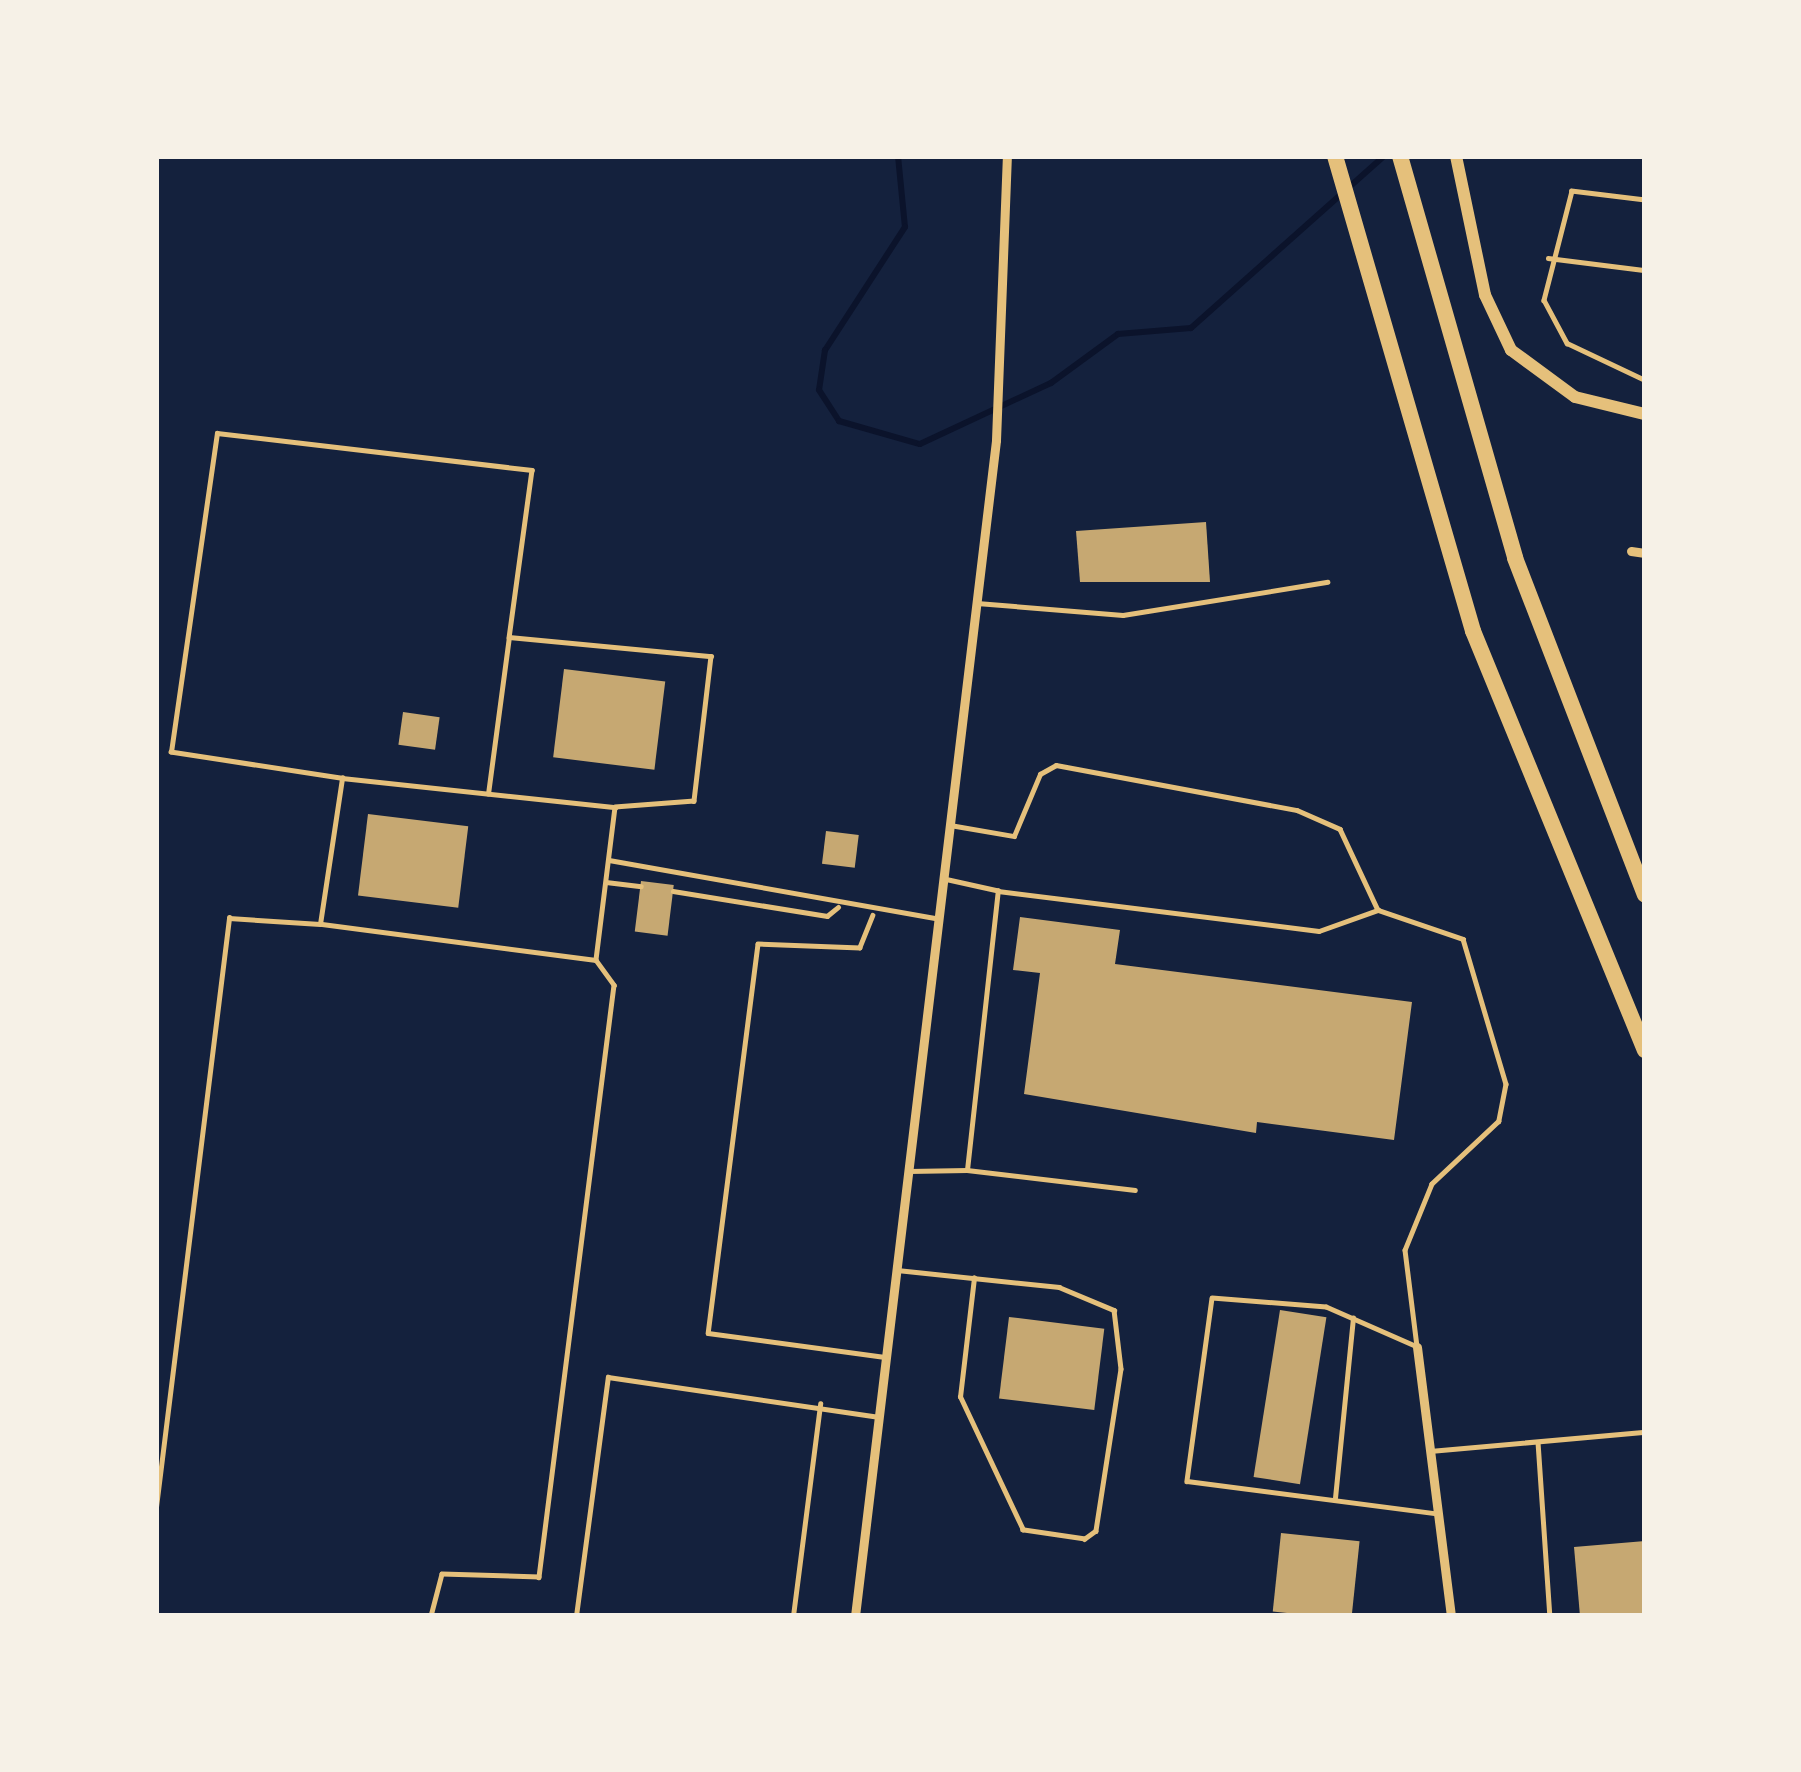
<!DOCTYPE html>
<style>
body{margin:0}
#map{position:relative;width:1801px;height:1772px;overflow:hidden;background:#14213d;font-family:"Source Sans 3",sans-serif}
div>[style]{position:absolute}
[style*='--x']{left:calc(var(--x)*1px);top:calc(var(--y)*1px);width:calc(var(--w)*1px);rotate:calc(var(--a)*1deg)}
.stream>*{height:6px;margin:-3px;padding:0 3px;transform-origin:3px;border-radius:3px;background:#0b132b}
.building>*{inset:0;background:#c6a872;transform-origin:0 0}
.service>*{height:4.5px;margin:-2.25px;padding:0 2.25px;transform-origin:2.25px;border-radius:2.25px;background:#e5c07b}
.minor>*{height:9px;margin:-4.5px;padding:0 4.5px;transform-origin:4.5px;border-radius:4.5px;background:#e5c07b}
.tertiary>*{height:12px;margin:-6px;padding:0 6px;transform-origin:6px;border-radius:6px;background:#e5c07b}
.motorway>*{height:16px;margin:-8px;padding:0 8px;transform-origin:8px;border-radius:8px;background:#e5c07b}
span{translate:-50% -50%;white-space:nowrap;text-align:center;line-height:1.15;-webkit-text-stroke:9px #f6f1e7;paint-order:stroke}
.frame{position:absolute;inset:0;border:159px solid #f6f1e7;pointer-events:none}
</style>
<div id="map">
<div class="stream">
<i style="--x:898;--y:156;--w:71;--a:84.4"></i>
<i style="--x:905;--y:227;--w:147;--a:123"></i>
<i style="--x:825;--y:350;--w:40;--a:98.5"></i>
<i style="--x:819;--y:390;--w:37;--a:57"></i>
<i style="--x:839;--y:421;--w:84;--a:15.9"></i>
<i style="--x:920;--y:444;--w:145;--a:-25"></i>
<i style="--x:1051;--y:383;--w:83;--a:-36.2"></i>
<i style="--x:1118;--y:334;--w:73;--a:-4.7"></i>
<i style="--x:1191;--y:328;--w:259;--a:-41.7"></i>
</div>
<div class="building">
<i style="clip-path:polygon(1206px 522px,1210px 582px,1080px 582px,1076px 531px)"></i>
<i style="left:564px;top:669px;width:102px;height:89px;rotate:7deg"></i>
<i style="left:403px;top:712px;width:37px;height:33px;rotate:8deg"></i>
<i style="left:368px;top:814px;width:101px;height:82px;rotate:7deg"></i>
<i style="left:826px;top:831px;width:33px;height:33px;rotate:7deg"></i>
<i style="left:641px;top:881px;width:33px;height:51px;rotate:7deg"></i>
<i style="clip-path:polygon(1020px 917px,1120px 930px,1115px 964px,1412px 1002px,1394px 1140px,1257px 1122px,1256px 1133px,1024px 1094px,1040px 973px,1013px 970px)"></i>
<i style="left:1280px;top:1310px;width:47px;height:169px;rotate:9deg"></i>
<i style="left:1009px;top:1317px;width:96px;height:82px;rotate:7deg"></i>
<i style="left:1281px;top:1533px;width:79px;height:79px;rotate:6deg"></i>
<i style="clip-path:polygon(1645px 1541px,1645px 1616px,1580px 1616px,1574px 1547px)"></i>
</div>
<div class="service">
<i style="--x:1645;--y:200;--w:74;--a:-173"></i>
<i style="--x:1572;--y:191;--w:113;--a:104.4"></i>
<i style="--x:1544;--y:300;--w:49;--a:61.9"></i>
<i style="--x:1567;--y:343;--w:86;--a:25.4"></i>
<i style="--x:1548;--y:258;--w:98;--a:7.1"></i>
<i style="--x:977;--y:603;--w:146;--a:4.7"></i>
<i style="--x:1123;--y:615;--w:207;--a:-9.2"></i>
<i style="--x:340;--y:778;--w:171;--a:-171.3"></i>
<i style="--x:171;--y:752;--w:322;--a:-81.8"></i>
<i style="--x:217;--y:433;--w:317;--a:6.7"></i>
<i style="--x:532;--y:470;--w:169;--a:97.8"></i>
<i style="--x:488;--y:794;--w:158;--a:-82.4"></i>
<i style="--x:509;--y:637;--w:203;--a:5.4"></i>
<i style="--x:711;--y:656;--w:146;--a:96.7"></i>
<i style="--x:694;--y:801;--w:79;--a:175.7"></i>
<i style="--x:950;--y:825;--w:65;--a:9.8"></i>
<i style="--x:1014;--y:836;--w:67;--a:-67.2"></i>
<i style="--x:1040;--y:774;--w:18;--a:-29"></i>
<i style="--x:1056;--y:765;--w:245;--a:10.6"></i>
<i style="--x:1297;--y:810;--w:47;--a:23.8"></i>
<i style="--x:1340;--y:829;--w:89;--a:64.9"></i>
<i style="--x:609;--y:860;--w:332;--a:10.1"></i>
<i style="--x:606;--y:882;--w:35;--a:7"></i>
<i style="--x:673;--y:891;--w:156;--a:9.2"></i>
<i style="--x:827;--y:916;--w:14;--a:-39"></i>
<i style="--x:998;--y:891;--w:323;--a:7.1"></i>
<i style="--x:1319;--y:931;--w:63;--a:-19.6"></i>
<i style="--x:1378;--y:910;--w:90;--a:18.8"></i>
<i style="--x:1463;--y:939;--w:151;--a:73.5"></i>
<i style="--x:1506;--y:1084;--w:38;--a:101"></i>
<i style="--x:1499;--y:1121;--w:92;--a:136.8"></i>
<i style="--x:1432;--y:1184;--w:71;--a:112.2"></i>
<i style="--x:1405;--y:1250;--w:98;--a:82.9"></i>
<i style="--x:873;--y:915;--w:35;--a:112"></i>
<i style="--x:860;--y:948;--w:102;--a:-177.8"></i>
<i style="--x:758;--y:944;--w:392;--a:97.3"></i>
<i style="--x:708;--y:1333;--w:180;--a:7.7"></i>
<i style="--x:322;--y:924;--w:276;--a:7.5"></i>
<i style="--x:967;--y:1170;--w:169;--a:6.8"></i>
<i style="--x:909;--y:1171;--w:58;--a:-1"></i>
<i style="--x:967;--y:1170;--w:281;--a:-83.7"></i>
<i style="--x:998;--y:891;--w:55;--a:-167.5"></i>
<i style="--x:897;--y:1270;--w:163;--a:6"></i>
<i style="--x:1059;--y:1287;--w:60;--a:22.7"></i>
<i style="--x:1114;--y:1310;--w:59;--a:83.2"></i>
<i style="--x:1121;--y:1369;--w:164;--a:98.8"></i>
<i style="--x:1096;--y:1531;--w:14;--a:144"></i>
<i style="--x:1085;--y:1539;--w:63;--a:-171.7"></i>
<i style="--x:1023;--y:1530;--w:147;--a:-115.3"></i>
<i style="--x:960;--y:1397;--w:120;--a:-83.3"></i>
<i style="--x:1417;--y:1347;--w:99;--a:-156.3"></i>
<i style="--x:1326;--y:1307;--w:114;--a:-175.5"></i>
<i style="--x:1212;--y:1298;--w:185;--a:97.8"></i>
<i style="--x:1187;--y:1481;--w:249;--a:7.4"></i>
<i style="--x:1538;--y:1442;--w:174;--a:86.1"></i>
<i style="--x:1430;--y:1451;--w:216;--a:-5.1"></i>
<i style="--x:1335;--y:1498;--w:181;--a:-84.3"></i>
<i style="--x:156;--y:1507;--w:594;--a:-82.93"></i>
<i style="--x:229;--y:918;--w:91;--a:3.8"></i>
<i style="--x:320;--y:924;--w:148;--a:-81.4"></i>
<i style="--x:342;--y:778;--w:275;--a:6.1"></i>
<i style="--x:615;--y:807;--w:154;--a:97.1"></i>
<i style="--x:596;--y:960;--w:31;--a:54"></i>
<i style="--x:614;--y:985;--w:597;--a:97.22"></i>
<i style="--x:539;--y:1577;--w:97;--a:-178.2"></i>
<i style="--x:442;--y:1574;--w:43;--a:104.7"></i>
<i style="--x:301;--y:1616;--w:40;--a:0"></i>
<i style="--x:576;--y:1616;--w:241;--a:-82.4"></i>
<i style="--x:608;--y:1377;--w:274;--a:8.4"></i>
<i style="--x:793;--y:1616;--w:214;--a:-82.7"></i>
</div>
<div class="minor">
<i style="--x:1631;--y:551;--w:14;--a:8"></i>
<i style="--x:1417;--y:1347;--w:271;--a:82.8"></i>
<i style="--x:855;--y:1616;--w:1184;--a:-83.16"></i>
<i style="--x:996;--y:440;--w:284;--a:-87.8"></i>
</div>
<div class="tertiary">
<i style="--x:1456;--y:156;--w:142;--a:78.2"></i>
<i style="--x:1485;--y:295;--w:61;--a:64.7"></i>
<i style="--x:1511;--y:350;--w:79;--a:36.3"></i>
<i style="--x:1575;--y:397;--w:72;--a:13.7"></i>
</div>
<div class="motorway">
<i style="--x:1335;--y:156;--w:495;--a:73.8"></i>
<i style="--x:1473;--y:631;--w:453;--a:67.7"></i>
<i style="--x:1400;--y:156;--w:418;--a:74"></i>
<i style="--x:1515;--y:558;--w:361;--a:68.9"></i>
</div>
<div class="frame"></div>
</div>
